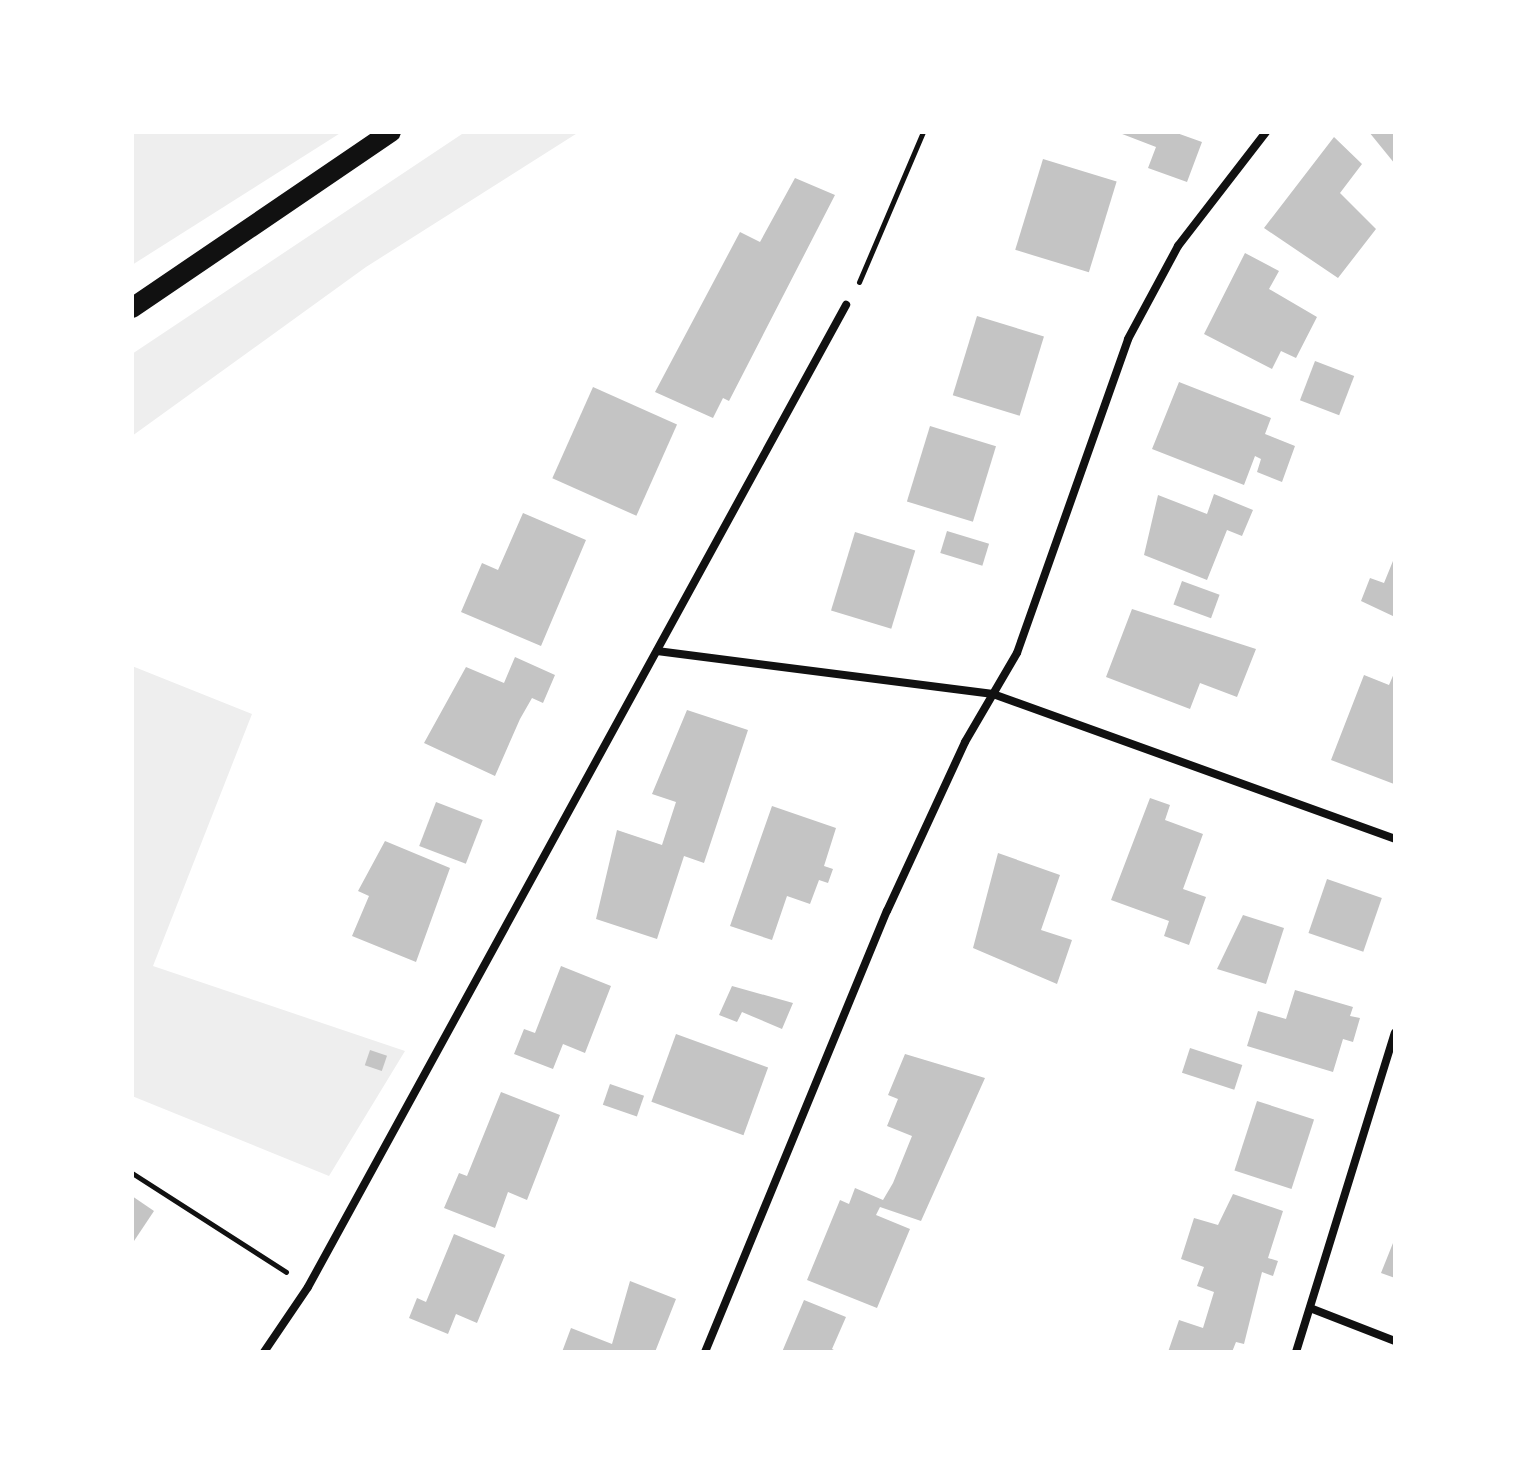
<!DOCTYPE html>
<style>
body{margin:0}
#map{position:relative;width:1527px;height:1484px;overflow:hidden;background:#fff;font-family:"PT Sans Narrow",sans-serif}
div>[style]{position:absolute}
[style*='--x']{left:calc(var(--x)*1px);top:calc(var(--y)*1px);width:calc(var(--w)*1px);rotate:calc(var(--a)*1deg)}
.green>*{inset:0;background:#eee}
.building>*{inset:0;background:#c4c4c4;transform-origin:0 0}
.path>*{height:5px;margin:-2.5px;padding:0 2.5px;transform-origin:2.5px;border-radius:2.5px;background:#111}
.minor>*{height:8px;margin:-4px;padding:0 4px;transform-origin:4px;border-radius:4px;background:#111}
.primary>*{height:20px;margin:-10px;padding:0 10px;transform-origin:10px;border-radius:10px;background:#111}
span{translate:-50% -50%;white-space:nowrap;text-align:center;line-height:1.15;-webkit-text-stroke:6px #fff;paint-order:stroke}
.frame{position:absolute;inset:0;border:134px solid #fff;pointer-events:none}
</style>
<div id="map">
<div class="green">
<i style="clip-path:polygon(132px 132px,342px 132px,132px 265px)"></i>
<i style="clip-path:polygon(465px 132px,579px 132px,366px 267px,132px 436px,132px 354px)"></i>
<i style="clip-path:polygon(132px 666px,252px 714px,153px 966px,405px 1051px,329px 1176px,132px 1096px)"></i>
</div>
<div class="building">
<i style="clip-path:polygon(1117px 132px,1174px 132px,1202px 142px,1187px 182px,1148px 168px,1156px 147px)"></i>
<i style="clip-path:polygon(1369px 132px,1395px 132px,1395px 164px)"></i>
<i style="clip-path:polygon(1334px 137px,1362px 164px,1340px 193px,1376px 229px,1338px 278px,1264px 228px)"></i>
<i style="left:1043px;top:159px;width:77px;height:95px;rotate:17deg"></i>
<i style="clip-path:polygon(795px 178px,835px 195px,729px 401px,723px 398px,713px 418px,655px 392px,740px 232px,760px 242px)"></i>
<i style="clip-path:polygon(1245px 253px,1279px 271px,1269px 289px,1317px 317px,1296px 358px,1281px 351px,1272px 369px,1204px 334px)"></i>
<i style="left:977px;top:316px;width:70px;height:83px;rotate:17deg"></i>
<i style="left:1315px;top:361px;width:42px;height:42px;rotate:21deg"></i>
<i style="clip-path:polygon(1179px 382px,1271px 418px,1265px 434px,1295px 446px,1282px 482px,1257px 472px,1261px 459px,1255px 456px,1244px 485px,1152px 449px)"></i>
<i style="left:593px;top:387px;width:92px;height:100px;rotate:24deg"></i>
<i style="left:930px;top:426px;width:69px;height:79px;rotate:17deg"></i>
<i style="clip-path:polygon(1214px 494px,1253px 510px,1242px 536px,1227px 530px,1207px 580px,1144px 555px,1158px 495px,1207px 514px)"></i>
<i style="clip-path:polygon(523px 513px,586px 540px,541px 646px,461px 612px,482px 563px,498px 570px)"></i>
<i style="left:947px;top:531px;width:44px;height:23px;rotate:17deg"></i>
<i style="left:855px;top:532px;width:63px;height:82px;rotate:17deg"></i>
<i style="clip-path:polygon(1395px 556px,1395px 617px,1361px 601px,1370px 578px,1384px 583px)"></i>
<i style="left:1182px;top:581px;width:40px;height:25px;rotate:20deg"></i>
<i style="clip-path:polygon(1132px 609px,1256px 649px,1237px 697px,1200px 683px,1190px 709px,1106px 677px)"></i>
<i style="clip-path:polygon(515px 657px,555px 675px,543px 703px,532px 698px,520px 719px,495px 776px,424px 743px,466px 667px,504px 683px)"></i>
<i style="clip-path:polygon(1395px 671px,1395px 782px,1394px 784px,1331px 760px,1364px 675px,1389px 685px)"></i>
<i style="clip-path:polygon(687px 710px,748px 730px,704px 863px,684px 856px,657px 939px,596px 919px,617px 830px,662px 845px,676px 802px,652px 794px)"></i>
<i style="clip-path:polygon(1150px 798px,1170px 805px,1165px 820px,1203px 834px,1183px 889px,1206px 897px,1189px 945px,1164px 936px,1169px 921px,1111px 900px)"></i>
<i style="left:436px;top:802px;width:50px;height:47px;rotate:21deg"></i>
<i style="clip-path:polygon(772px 806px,836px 828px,824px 866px,833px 869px,828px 883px,819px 880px,810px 904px,787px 896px,772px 940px,730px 926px)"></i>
<i style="clip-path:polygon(385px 841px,450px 868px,416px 962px,352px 936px,369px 896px,358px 891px)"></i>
<i style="clip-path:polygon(998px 853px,1060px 875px,1041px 930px,1072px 940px,1057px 984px,973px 948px)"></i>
<i style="left:1327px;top:879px;width:58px;height:57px;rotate:19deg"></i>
<i style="clip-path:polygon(1243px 915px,1284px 928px,1266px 984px,1217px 969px)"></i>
<i style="clip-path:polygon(561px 966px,611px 986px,585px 1053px,563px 1044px,553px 1069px,514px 1054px,524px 1029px,535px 1033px)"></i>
<i style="clip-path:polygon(732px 986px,793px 1003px,782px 1029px,742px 1012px,737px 1022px,719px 1015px)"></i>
<i style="clip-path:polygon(1295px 990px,1353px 1007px,1350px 1016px,1360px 1018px,1353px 1042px,1343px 1039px,1333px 1072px,1247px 1046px,1258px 1011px,1286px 1019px)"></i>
<i style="left:676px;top:1034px;width:98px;height:72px;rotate:20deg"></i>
<i style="left:1190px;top:1048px;width:55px;height:26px;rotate:18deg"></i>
<i style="left:370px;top:1050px;width:18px;height:16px;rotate:19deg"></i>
<i style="clip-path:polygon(905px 1054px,985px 1078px,921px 1221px,880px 1207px,876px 1215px,910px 1229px,877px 1308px,807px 1280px,840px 1200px,849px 1204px,855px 1188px,883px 1200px,893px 1183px,912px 1136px,887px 1126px,898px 1099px,888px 1095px)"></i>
<i style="left:610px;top:1084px;width:36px;height:22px;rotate:19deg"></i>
<i style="clip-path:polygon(501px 1092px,560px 1115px,527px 1200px,508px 1192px,495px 1228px,444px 1208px,459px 1173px,467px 1176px)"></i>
<i style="left:1257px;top:1101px;width:60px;height:73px;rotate:18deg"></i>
<i style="clip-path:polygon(1233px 1194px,1283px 1211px,1268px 1258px,1278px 1261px,1273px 1276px,1262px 1272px,1244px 1344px,1236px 1342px,1232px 1352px,1168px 1352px,1179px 1320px,1203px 1328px,1214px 1292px,1197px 1286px,1204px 1267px,1181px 1259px,1194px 1218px,1218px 1225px)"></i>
<i style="clip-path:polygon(132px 1196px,154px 1211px,132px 1244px)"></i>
<i style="clip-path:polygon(454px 1234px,505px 1255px,477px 1323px,456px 1314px,448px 1334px,409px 1318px,417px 1298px,426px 1302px)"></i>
<i style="clip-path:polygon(1395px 1238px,1395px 1278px,1381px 1273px)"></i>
<i style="clip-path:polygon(630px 1281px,676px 1299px,655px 1352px,562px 1352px,571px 1328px,612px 1344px)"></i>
<i style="clip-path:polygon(804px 1300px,846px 1317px,832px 1349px,838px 1352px,782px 1352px)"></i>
</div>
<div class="path">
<i style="--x:859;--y:282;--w:163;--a:-66.9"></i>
<i style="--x:132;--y:1173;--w:183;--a:32.7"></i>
</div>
<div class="minor">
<i style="--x:657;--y:651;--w:339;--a:7.3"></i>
<i style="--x:993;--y:694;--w:427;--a:19.8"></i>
<i style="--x:1310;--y:1308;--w:91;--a:21.2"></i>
<i style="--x:264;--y:1352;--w:78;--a:-55.9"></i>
<i style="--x:308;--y:1287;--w:1120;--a:-61.28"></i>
<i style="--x:705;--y:1352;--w:477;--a:-67.6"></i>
<i style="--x:887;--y:911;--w:186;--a:-65.2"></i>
<i style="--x:965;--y:742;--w:103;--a:-59.7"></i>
<i style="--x:1017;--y:653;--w:333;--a:-70.5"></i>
<i style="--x:1128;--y:339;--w:106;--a:-61.7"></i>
<i style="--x:1178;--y:246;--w:144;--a:-52.3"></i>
<i style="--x:1296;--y:1352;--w:334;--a:-72.8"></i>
</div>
<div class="primary">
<i style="--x:132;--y:308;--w:313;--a:-34.2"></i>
</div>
<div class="frame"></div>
</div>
